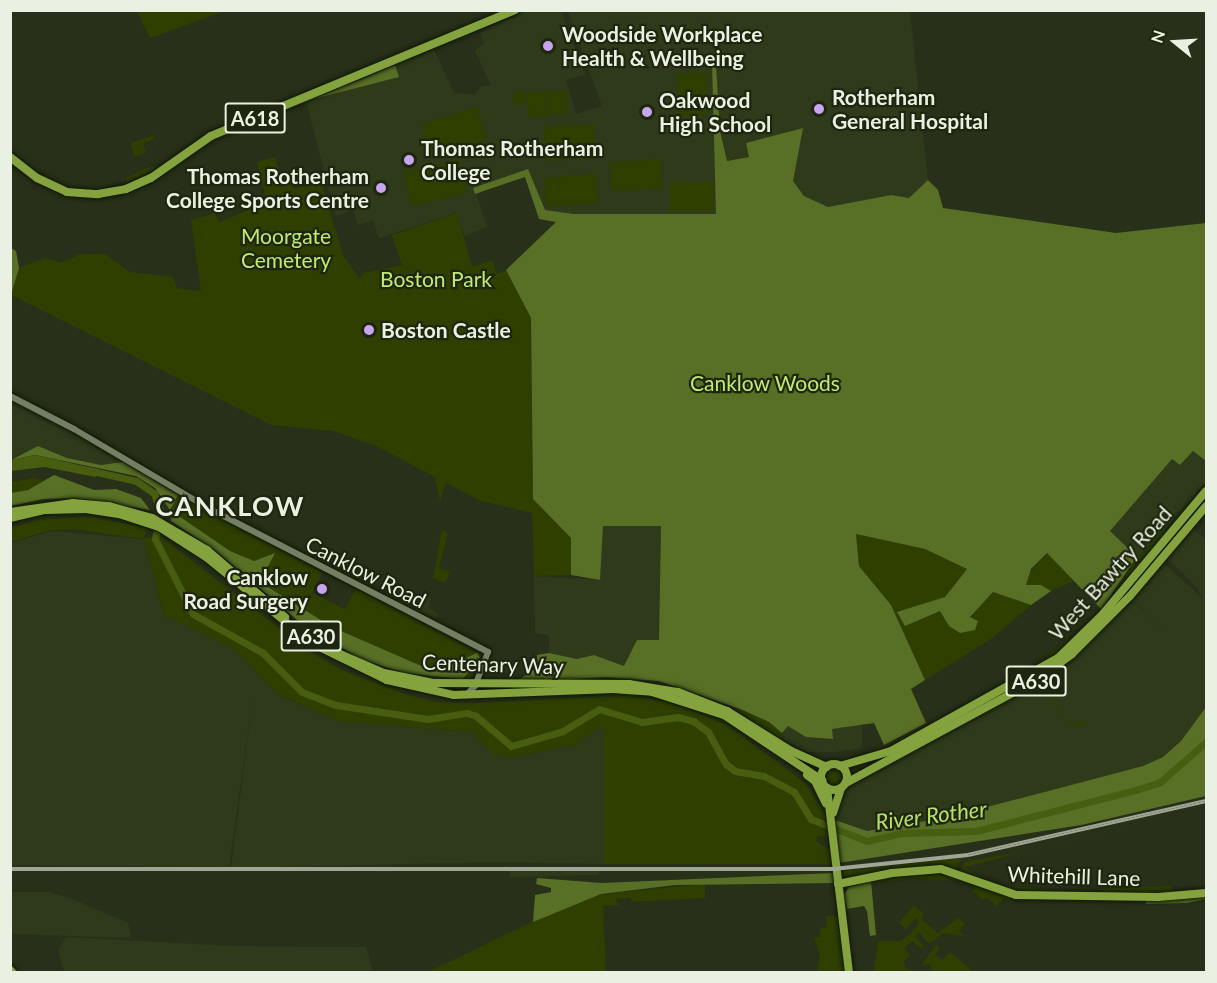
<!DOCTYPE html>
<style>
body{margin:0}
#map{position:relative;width:1217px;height:983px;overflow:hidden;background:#283019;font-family:Lato,sans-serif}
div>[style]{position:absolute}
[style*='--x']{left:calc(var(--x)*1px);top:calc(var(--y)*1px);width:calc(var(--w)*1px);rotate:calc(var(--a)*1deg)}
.built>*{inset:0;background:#2f3a1b}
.green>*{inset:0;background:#2e3f00;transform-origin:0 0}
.round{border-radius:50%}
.forest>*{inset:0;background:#586f26}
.water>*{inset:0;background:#475d0f}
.river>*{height:7px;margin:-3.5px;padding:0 3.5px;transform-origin:3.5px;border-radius:3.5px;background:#475d0f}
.roads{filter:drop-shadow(0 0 2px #101803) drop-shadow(0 0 2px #101803)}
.minor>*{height:6px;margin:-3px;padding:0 3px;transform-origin:3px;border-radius:3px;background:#737e63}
.major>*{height:8px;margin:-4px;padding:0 4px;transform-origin:4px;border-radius:4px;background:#84a33e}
.major>.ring{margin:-4px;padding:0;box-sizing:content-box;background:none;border:8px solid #84a33e;border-radius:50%}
.rail>*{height:4px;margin-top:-2px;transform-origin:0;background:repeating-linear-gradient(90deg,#1e260f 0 4.5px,#a0a694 0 9px);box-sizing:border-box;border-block:2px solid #a0a694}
.dots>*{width:16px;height:16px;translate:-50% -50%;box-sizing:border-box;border:3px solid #1e260f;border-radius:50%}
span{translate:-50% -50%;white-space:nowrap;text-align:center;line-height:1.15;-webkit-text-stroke:4.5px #1e260f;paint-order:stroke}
.shield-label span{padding:2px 4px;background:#1e260f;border:2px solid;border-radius:4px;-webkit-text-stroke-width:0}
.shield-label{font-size:20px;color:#ebf1e2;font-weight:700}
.poi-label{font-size:21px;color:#ebf1e2;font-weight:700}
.left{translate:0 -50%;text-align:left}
.right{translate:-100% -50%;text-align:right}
.park-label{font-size:21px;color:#c1eb6f}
.street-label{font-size:21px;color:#ebf1e2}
.water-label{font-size:22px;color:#b8e265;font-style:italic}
.district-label{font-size:27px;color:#ebf1e2;font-weight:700;letter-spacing:1.5px}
.frame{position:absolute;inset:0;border:12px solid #ebf1e2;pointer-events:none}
.north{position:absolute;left:1145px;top:12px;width:60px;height:60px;-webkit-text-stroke:4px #1e260f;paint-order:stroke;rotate:288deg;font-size:16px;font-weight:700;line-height:24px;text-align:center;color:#ebf1e2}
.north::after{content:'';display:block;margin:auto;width:21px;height:27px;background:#ebf1e2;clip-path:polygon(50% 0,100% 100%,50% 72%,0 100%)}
</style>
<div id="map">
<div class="built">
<i style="clip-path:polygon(526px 11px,561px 11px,585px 75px,566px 80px,576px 114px,602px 106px,568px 11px,910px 11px,928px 180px,909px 198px,891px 195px,828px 207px,804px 196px,793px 181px,802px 128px,746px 143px,749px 157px,727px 161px,720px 131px,716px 64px,712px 63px,717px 214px,574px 214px,545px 210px,528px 170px,474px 188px,487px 227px,465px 236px,456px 213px,379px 238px,373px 220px,358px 225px,353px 210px,336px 216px,306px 101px,398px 77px,395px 65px,434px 50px,454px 93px,475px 95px,481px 86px,491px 85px,475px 51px,484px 43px,480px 33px)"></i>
<i style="clip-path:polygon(11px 400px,42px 415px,123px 462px,102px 465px,67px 458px,38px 446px,11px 459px)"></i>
<i style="clip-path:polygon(1192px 451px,1206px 461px,1206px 483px,1165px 528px,1152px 552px,1202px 598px,1197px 587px,1167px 559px,1191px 527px,1206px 540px,1206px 707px,1181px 741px,1163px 757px,1143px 766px,949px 817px,867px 831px,835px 820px,839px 800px,851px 784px,1047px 676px,1075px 657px,1131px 599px,1168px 634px,1132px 599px,1155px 574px,1110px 531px,1172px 458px)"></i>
<i style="clip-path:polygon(603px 526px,661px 526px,659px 640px,625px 666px,594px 655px,577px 659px,549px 653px,549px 636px,535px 633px,534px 576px,599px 580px)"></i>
<i style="clip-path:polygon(51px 531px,144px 539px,164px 615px,233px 648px,279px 695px,339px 721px,472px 732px,485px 745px,506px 758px,576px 745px,598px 727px,604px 730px,604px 864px,500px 862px,231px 868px,253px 697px,229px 867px,11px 865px,11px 543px)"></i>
<i style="clip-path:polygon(423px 596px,431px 598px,429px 608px,438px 614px,436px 618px,415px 610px)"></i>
<i style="clip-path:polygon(862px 724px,862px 748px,835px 752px,807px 752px,780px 737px,788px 726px,806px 737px,832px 739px,832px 729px)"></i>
<i style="clip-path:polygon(599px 869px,599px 875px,509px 877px,510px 870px)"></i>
<i style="clip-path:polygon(11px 892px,48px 892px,70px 898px,128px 923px,131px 938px,11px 934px)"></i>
<i style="clip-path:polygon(66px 937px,232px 946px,366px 947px,372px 968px,371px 972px,64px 972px,58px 950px)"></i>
</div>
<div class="green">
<i style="clip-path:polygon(137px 11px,221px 10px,222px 12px,150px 38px)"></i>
<i style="left:706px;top:72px;width:43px;height:29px;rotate:87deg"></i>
<i style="left:566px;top:90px;width:23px;height:18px;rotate:85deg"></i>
<i class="round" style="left:513px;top:91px;width:14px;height:14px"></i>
<i style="left:546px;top:91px;width:25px;height:19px;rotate:85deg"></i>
<i style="left:477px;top:107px;width:34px;height:58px;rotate:73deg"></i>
<i style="left:594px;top:125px;width:34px;height:50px;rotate:88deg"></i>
<i style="clip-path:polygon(154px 135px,154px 139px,143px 144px,146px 152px,134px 157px,131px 143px)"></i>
<i style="clip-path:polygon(275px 157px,280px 175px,295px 189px,321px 181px,343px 255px,360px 279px,363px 273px,402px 265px,392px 235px,457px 213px,472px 267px,492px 260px,497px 274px,506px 270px,531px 318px,533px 499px,571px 538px,571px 575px,534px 576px,532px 513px,481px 501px,446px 483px,440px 502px,435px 477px,376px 446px,333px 431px,271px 425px,11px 295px,19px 268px,45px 258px,61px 263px,80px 254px,105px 254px,130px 272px,173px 277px,177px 288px,201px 291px,191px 220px,215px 213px,219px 222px,253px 208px,266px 198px,257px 162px)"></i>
<i style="left:459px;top:159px;width:35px;height:57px;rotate:77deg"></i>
<i style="left:661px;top:159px;width:29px;height:51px;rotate:86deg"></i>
<i style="clip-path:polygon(152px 166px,156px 169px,126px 182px,127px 177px)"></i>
<i style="left:596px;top:174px;width:29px;height:52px;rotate:86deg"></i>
<i style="left:714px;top:182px;width:29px;height:44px;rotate:90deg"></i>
<i style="clip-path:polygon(35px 478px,44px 481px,28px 490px,11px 493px,11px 482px)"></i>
<i style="clip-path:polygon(178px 495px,322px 573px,312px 593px,345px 609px,356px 589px,481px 655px,473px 674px,469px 680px,432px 680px,404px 673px,463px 679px,477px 654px,435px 672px,332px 627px,260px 582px,274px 553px,254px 561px,230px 551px,170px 510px)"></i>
<i style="clip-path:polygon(92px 517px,147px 528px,144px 538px,160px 536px,310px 652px,344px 671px,408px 695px,436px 702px,478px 703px,627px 696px,674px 703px,727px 725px,804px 782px,826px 816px,828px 837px,818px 836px,816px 841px,830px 851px,832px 864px,604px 864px,604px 730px,598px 727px,576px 745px,506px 758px,494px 754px,472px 732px,339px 721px,278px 694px,233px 648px,164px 615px,144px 539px,73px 529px,51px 530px,11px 542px,11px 528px,37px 520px)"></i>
<i style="clip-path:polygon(1165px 528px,1163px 539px,1120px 586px,1137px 557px)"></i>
<i style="clip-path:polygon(442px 530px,448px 533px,439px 568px,450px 572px,445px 583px,433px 578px)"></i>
<i style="clip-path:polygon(856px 534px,925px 549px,967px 569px,945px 597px,940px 610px,949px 626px,978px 621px,970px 617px,993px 592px,1031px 605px,994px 637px,925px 680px,891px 605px,859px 566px)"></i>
<i style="clip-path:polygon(1047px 553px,1074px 581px,1051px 591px,1041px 585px,1026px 586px,1025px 578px)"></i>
<i style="clip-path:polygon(1085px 629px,1053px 658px,1033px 668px,1058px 647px)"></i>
<i style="clip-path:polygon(1053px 672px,1055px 677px,1047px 683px,1061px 714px,1070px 726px,1085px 720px,1085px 724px,1076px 727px,1069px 726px,1066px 723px,1044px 688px,1043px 682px)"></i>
<i style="clip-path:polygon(739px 709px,769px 722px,782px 733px,783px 741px,792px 745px,782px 741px,738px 711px)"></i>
<i class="round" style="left:826px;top:769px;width:16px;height:16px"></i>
<i style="clip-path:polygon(1206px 805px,965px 867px,992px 884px,1053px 890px,1018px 892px,990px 885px,960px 870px,966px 861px,1029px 851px)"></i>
<i style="clip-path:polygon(962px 858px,956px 869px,928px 866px,847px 879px,841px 872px)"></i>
<i style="clip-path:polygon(933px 871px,948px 873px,1010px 898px,1012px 904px,1004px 898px,997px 906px,986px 897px,983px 900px,973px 891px,975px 886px,959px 881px,915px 878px,871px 883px,900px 874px)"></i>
<i style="clip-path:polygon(705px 884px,705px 898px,632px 902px,631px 898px,616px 899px,619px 905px,603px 906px,606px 972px,428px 972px,567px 905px,601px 894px)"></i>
<i style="clip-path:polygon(1172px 886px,1172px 892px,1107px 893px,1102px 889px)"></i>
<i style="clip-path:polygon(914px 905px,924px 914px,921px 919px,938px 933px,958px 918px,965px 924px,959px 931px,965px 936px,943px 933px,929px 944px,919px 932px,915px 936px,923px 945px,923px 950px,912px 941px,904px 949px,910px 955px,904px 961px,906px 969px,918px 972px,874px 972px,878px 941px,901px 941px,911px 933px,919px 922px,916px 918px,906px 929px,899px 923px)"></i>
<i style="clip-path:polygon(839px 915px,844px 972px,817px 972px,820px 956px,814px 937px,820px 937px,820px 928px,827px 927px,827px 916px)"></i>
<i style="clip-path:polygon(936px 945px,940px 948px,935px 955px,942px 960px,950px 952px,974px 972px,932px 972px,930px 964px,921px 966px)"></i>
</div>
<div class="forest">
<i style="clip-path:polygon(712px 63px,716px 64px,720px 131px,727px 161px,749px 157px,746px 143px,803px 128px,793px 181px,804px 196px,828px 207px,891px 195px,909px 198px,928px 180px,938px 190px,943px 208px,1116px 233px,1206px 223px,1206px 461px,1193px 451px,1180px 465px,1172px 459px,1110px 531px,1137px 557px,1101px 609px,1047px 553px,1031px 569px,1026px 585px,1041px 585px,1051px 591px,1031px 605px,993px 592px,970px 617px,978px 621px,975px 630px,960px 633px,949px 626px,940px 611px,905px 626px,897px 612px,945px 597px,967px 569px,925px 549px,856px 534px,859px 566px,891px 605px,925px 680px,911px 689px,926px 723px,884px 745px,874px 723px,832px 729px,833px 739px,806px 737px,788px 726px,782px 733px,769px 722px,740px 709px,659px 681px,605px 677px,514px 683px,538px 667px,537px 655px,549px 653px,577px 659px,594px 655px,624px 666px,637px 640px,659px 640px,661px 526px,603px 526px,600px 580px,571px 575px,571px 538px,533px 499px,531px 318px,506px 270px,556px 222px,539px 219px,525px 177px,475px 194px,473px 188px,528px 169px,545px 210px,574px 214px,716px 214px)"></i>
<i style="clip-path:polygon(395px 65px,399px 77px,306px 101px,360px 80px)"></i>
<i style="clip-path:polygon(11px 248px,16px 251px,19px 268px,11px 295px)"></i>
<i style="clip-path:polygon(38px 446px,67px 458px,101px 465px,123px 462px,178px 495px,170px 510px,230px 551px,254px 561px,275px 553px,260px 582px,332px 627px,435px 672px,477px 653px,480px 657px,463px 679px,404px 673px,361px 659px,303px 625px,215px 550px,171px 521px,170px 510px,155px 488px,136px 476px,35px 455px,11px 460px)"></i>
<i style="clip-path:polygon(54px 475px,94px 490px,116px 489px,141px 498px,150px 510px,77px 498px,43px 499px,11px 506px,11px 493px,28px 490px)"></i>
<i style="clip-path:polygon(1206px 707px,1206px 796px,1081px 825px,839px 863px,835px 820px,867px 831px,949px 817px,1143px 766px,1163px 757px,1181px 741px)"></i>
<i style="clip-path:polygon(834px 873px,834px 883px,675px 885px,601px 894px,533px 922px,535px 895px,551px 892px,551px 888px,536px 884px,537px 878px,602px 883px)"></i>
<i style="clip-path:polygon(871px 881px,876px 935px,870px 936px,867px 911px,864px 906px,847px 909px,844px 895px,849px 887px)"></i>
<i style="clip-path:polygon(1206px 896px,1206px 899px,1187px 903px,1146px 904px,1146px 900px)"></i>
</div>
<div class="water">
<i style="clip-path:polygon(35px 455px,97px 469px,96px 477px,44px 467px,11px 471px,11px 460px)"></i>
</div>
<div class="river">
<i style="--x:88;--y:470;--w:49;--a:12.9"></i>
<i style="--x:136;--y:481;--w:22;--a:34"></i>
<i style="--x:154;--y:493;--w:19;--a:72"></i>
<i style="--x:160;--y:511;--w:28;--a:100"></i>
<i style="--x:155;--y:539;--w:84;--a:63.1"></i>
<i style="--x:193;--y:614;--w:80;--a:29.1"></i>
<i style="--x:263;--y:653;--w:55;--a:45"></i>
<i style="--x:302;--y:692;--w:36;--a:21"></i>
<i style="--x:336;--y:705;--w:93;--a:8.7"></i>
<i style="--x:428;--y:719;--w:39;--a:-9"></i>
<i style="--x:467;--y:713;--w:9;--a:18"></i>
<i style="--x:476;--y:716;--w:46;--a:40.6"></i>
<i style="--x:511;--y:746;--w:54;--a:-16.1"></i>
<i style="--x:563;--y:731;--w:42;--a:-31.4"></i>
<i style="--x:599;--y:709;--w:45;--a:16.8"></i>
<i style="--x:642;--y:722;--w:36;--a:-8"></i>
<i style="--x:678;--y:717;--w:16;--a:15"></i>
<i style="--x:693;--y:721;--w:19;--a:36"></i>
<i style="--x:708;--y:732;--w:37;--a:61"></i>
<i style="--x:726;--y:764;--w:11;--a:38"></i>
<i style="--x:735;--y:771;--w:29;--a:10"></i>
<i style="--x:764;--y:776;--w:34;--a:28"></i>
<i style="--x:794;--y:792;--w:32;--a:58"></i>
<i style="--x:811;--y:819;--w:60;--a:21.4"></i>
<i style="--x:867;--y:841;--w:35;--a:-13"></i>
<i style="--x:901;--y:833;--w:75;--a:-1.5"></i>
<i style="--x:976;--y:831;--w:168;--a:-14.4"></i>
<i style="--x:1139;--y:789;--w:22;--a:-18"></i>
<i style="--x:1160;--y:782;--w:61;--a:-41"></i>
</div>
<div class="roads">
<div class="minor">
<i style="--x:10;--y:396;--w:72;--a:27.3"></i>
<i style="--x:74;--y:429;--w:156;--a:30.5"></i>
<i style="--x:208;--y:508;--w:315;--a:27.2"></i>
<i style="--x:488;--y:652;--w:36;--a:111"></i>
<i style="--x:475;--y:686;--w:13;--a:135"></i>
</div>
<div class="major">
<i style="--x:10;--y:157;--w:34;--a:38"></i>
<i style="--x:37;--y:178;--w:33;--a:25"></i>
<i style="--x:67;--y:192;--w:31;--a:4"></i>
<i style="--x:98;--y:194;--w:28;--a:-10"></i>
<i style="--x:126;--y:189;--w:27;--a:-24"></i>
<i style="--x:151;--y:178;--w:73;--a:-35"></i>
<i style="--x:211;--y:136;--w:329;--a:-22.5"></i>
<i style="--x:10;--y:512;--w:64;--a:-8.1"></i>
<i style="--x:73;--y:503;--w:36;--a:5"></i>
<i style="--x:109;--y:506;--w:45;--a:15.6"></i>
<i style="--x:152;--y:518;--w:64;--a:30.2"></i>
<i style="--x:207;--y:550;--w:103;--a:40.7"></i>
<i style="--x:10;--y:518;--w:37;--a:-13"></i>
<i style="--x:46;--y:510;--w:40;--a:-1.4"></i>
<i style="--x:86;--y:509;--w:33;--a:9"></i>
<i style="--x:119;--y:514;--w:42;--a:18"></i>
<i style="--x:159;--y:527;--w:56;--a:32.6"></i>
<i style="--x:206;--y:557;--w:138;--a:39.1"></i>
<i style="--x:313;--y:644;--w:82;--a:25.9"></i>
<i style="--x:387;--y:680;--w:69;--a:12.6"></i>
<i style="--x:454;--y:695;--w:159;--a:-2.2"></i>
<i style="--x:613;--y:689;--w:39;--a:4"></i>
<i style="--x:652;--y:692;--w:76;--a:17.7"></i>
<i style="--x:724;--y:715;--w:118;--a:33.6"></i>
<i style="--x:299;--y:628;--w:51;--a:32.1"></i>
<i style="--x:342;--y:655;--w:46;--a:23.2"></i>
<i style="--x:384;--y:673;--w:50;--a:11.5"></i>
<i style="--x:433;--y:683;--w:196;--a:0.3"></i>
<i style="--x:629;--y:684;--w:50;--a:9.3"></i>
<i style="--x:678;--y:692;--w:53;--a:21.2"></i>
<i style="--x:727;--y:711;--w:75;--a:32"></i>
<i style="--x:791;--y:751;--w:39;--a:24"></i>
<i class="ring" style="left:821px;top:764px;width:18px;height:18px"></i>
<i style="--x:840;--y:766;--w:53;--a:-16.4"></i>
<i style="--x:891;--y:751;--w:191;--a:-29.1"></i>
<i style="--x:1058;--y:658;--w:62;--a:-44.3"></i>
<i style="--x:1102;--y:615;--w:162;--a:-50"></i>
<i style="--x:807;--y:775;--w:10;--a:37"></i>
<i style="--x:815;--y:781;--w:25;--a:64"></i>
<i style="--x:846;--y:783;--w:215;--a:-28.4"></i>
<i style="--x:1035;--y:681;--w:46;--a:-36.1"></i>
<i style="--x:1072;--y:654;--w:82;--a:-45"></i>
<i style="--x:1130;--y:596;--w:118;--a:-49.8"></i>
<i style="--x:827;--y:788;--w:185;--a:83.2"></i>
<i style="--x:833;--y:813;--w:26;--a:-72"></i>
<i style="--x:838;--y:884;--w:55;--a:-11.5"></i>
<i style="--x:892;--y:873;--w:49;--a:-4.7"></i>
<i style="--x:941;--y:869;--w:79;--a:19.1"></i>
<i style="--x:1016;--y:895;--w:142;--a:0.8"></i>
<i style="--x:1158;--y:897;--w:48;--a:-4.8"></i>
<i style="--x:10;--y:970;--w:3;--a:45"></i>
</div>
</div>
<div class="rail">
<i style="--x:10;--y:869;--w:823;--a:0"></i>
<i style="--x:833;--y:869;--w:136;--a:-5.9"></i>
<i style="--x:968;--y:855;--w:244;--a:-12.8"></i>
</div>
<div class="dots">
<i style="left:548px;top:46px;background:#c7a6ef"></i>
<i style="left:819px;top:109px;background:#c7a6ef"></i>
<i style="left:647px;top:112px;background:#c7a6ef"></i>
<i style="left:409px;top:160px;background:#c7a6ef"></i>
<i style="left:381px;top:188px;background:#c7a6ef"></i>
<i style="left:369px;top:330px;background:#c7a6ef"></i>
<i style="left:322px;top:589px;background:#c7a6ef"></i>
</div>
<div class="shield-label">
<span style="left:255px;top:118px">A618</span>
<span style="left:311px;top:636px">A630</span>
<span style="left:1036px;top:681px">A630</span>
</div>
<div class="poi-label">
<span class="left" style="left:562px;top:46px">Woodside Workplace<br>Health &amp; Wellbeing</span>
<span class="left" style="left:832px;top:109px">Rotherham<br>General Hospital</span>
<span class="left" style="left:659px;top:112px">Oakwood<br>High School</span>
<span class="left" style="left:421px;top:160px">Thomas Rotherham<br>College</span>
<span class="right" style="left:369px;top:188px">Thomas Rotherham<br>College Sports Centre</span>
<span class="left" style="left:381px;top:330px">Boston Castle</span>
<span class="right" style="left:308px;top:589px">Canklow<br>Road Surgery</span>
</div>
<div class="park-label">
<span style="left:286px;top:248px">Moorgate<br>Cemetery</span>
<span style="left:436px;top:279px">Boston Park</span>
<span style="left:765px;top:383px">Canklow Woods</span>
</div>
<div class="street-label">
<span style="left:366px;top:572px;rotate:27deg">Canklow Road</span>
<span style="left:1110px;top:573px;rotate:-48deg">West Bawtry Road</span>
<span style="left:493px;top:664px;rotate:2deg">Centenary Way</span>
<span style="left:1074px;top:876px;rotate:2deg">Whitehill Lane</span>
</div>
<div class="water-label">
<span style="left:931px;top:815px;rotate:-7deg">River Rother</span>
</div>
<div class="district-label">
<span style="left:230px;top:506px">CANKLOW</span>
</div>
<div class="frame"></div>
<div class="north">N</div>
</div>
